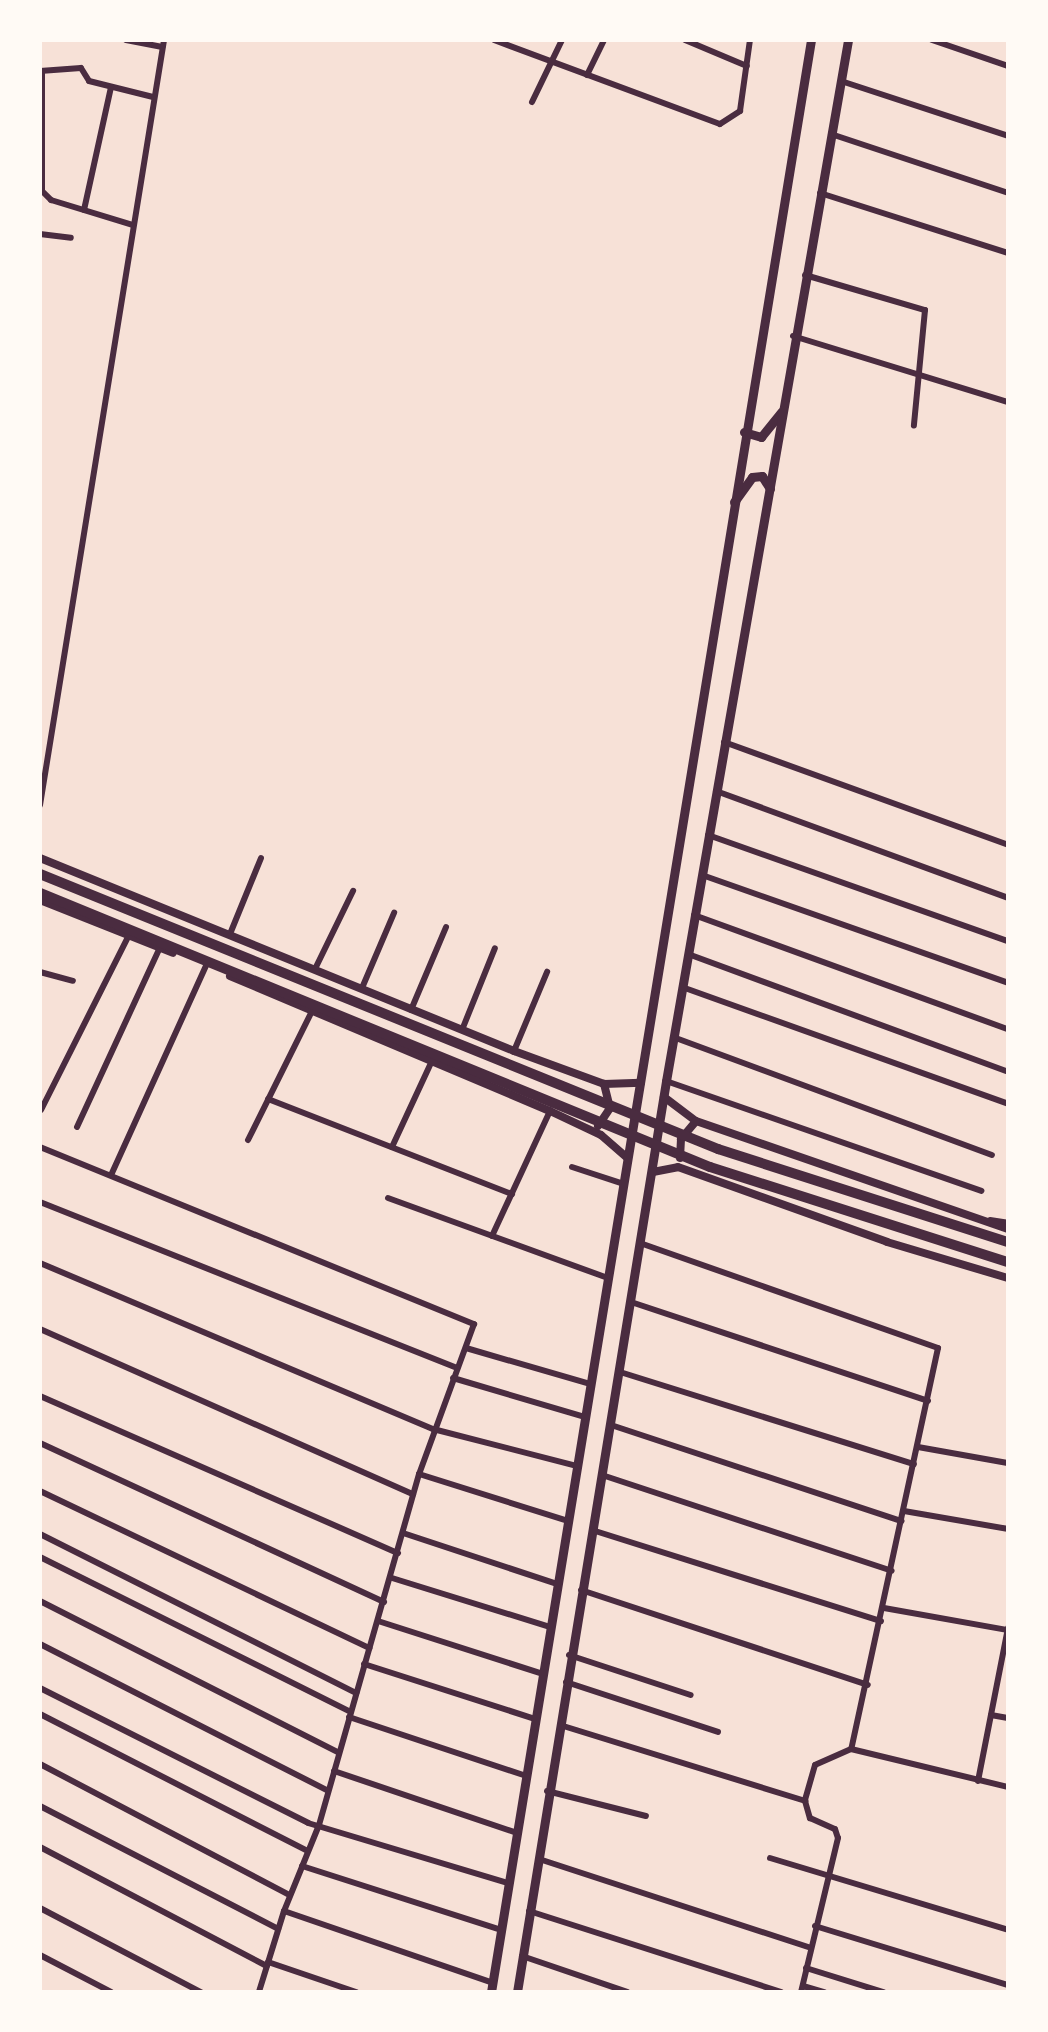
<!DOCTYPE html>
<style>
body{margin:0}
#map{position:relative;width:1048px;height:2032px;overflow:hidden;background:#f7e1d7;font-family:Rubik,sans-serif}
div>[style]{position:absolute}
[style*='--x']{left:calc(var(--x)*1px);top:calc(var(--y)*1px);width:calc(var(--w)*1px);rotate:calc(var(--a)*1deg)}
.minor>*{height:6px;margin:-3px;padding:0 3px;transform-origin:3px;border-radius:3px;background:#4a2c40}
.tertiary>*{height:8px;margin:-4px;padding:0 4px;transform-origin:4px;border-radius:4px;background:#4a2c40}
.secondary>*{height:9px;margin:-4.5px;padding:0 4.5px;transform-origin:4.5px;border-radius:4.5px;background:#4a2c40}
.primary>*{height:10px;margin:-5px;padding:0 5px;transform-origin:5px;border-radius:5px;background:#4a2c40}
span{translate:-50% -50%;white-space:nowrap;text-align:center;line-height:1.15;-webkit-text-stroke:8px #fffaf5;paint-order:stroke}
.frame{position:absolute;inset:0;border:42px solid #fffaf5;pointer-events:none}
</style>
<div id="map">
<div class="minor">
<i style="--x:126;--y:40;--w:37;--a:11"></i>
<i style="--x:494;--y:40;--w:241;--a:20.4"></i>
<i style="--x:720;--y:124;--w:24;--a:-33"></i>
<i style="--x:740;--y:111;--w:72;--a:-82"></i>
<i style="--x:685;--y:40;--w:67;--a:22.8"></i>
<i style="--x:932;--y:40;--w:80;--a:18.9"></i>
<i style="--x:40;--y:71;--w:41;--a:-4.2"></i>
<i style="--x:81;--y:68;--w:15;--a:58"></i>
<i style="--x:89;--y:81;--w:66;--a:14"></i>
<i style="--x:42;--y:71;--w:120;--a:90"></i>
<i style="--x:42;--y:191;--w:13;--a:45"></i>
<i style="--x:51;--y:200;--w:86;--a:17"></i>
<i style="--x:587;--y:75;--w:39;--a:-64"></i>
<i style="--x:841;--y:81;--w:176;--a:18.2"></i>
<i style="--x:532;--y:102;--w:69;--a:-64.2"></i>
<i style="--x:831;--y:134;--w:187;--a:18.4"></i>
<i style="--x:820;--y:193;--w:197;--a:17.7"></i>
<i style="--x:84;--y:210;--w:126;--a:-77.6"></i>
<i style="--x:40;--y:234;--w:31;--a:7"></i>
<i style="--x:805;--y:275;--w:125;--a:16.3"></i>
<i style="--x:925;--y:310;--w:116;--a:95.5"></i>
<i style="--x:793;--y:336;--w:225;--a:17.1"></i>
<i style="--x:724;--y:742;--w:302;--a:19.9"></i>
<i style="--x:716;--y:791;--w:311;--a:20.1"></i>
<i style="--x:40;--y:805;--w:775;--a:-80.79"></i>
<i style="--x:708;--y:835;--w:318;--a:19.5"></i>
<i style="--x:702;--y:875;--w:324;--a:19.4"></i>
<i style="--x:694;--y:915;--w:334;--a:20"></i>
<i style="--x:230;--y:934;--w:82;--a:-67.8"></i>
<i style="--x:688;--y:954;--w:341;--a:20.2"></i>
<i style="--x:315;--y:969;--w:87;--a:-64"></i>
<i style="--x:40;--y:972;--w:34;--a:15"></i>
<i style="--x:682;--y:987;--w:346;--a:19.7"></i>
<i style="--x:362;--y:988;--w:82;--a:-66.9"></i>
<i style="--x:411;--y:1010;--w:90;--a:-67.1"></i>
<i style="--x:462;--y:1030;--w:88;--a:-68.1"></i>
<i style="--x:673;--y:1037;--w:340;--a:20.3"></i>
<i style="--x:514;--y:1051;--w:86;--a:-67.3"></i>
<i style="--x:666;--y:1081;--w:334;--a:19.2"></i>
<i style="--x:268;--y:1099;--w:262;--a:21.3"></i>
<i style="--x:41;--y:1110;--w:196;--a:-63.3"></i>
<i style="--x:77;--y:1127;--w:198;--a:-65.2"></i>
<i style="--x:248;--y:1140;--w:144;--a:-63.6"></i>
<i style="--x:40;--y:1147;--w:469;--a:22.2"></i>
<i style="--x:474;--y:1324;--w:160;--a:110.1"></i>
<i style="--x:419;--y:1474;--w:365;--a:105.9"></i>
<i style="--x:319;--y:1825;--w:93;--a:112.1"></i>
<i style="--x:284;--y:1911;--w:85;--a:107.2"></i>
<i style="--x:392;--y:1147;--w:95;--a:-65.1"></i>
<i style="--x:572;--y:1167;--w:55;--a:18.1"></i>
<i style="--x:112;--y:1173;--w:227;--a:-65.6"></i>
<i style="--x:388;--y:1198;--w:234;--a:20"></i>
<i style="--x:40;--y:1202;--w:449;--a:21.7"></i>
<i style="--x:990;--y:1220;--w:18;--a:9"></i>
<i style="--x:492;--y:1236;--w:138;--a:-65.1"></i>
<i style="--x:640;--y:1243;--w:316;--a:19.4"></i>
<i style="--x:938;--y:1348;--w:410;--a:102.2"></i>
<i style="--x:851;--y:1749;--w:39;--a:156"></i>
<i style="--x:815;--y:1765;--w:37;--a:106"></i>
<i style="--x:805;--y:1801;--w:18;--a:74"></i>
<i style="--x:810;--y:1818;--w:27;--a:24"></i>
<i style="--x:835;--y:1829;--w:9;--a:72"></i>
<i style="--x:838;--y:1838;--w:158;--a:103.5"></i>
<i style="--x:40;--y:1263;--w:427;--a:22.9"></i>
<i style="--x:433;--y:1429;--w:149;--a:14.4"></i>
<i style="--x:631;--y:1302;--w:313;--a:18.4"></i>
<i style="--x:40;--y:1329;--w:408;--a:23.9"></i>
<i style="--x:466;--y:1348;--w:129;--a:16.2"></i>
<i style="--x:620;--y:1372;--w:308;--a:17.4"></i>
<i style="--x:453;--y:1378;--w:138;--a:16.5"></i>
<i style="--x:40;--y:1396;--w:391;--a:23.7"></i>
<i style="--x:611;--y:1425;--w:306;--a:18.3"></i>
<i style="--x:40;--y:1443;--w:379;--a:24.8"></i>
<i style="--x:918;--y:1447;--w:91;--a:10.1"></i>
<i style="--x:419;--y:1474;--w:156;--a:17.5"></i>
<i style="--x:602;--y:1475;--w:305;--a:18.3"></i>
<i style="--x:40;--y:1491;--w:365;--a:25.5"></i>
<i style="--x:904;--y:1511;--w:106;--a:9.8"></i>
<i style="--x:592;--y:1530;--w:303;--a:17.5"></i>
<i style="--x:403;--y:1533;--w:162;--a:18.3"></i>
<i style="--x:40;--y:1534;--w:354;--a:26.7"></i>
<i style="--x:40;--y:1557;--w:347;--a:26.5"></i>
<i style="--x:392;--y:1578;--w:165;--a:17.2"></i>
<i style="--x:581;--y:1590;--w:302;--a:18.3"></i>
<i style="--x:40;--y:1601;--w:335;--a:26.9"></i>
<i style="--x:884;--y:1608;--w:126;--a:10.1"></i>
<i style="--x:378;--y:1621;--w:173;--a:17.8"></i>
<i style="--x:40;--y:1644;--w:323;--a:27"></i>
<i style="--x:569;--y:1655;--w:128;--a:18.2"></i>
<i style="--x:364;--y:1664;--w:180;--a:17.8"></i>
<i style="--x:566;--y:1682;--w:160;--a:18.2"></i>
<i style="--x:40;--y:1688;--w:300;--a:26.7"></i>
<i style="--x:308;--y:1823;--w:209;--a:16.7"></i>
<i style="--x:40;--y:1714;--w:301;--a:27.1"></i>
<i style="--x:991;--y:1715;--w:17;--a:10"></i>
<i style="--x:349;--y:1717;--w:187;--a:18.4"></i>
<i style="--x:560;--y:1725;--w:257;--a:17.2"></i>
<i style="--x:851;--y:1749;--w:162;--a:13.6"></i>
<i style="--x:40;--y:1764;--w:282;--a:27.7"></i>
<i style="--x:334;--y:1771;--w:193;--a:18.7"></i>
<i style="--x:978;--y:1781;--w:156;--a:-78.9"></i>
<i style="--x:547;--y:1791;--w:102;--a:14.2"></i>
<i style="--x:40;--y:1806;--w:268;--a:27.3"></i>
<i style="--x:40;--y:1847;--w:256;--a:27.7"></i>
<i style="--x:770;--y:1858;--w:249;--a:16.8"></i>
<i style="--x:539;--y:1859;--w:284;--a:18.1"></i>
<i style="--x:302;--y:1866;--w:209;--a:17.8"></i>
<i style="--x:40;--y:1908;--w:182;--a:27.6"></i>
<i style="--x:284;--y:1911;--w:221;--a:19"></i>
<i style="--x:529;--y:1911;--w:265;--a:17.8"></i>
<i style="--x:815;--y:1926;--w:202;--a:17"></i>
<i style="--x:40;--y:1955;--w:80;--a:27.5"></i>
<i style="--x:522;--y:1956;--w:111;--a:18.9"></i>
<i style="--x:268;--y:1962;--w:93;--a:18.8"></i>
<i style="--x:806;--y:1968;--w:81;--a:17.3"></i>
<i style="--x:803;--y:1986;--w:22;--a:16"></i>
</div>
<div class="tertiary">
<i style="--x:40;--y:858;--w:512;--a:22.15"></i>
<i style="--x:514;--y:1051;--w:96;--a:20.1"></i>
<i style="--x:604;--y:1084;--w:37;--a:-2"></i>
<i style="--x:40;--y:900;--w:143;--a:21.7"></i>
<i style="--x:230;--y:976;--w:347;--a:22.9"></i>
<i style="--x:550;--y:1111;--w:56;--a:25.2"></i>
<i style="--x:601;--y:1135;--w:35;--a:41"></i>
<i style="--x:664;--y:1097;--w:40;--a:37"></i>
<i style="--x:696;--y:1121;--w:330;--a:19.1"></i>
<i style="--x:598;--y:1126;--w:22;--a:-56"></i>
<i style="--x:610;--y:1108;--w:25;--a:-104"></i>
<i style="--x:680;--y:1158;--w:19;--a:-87"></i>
<i style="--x:681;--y:1139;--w:23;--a:-50"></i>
<i style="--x:653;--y:1172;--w:25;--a:-11"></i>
<i style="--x:678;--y:1167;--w:222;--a:19.7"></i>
<i style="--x:887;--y:1242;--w:126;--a:16.6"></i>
</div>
<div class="secondary">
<i style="--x:744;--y:432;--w:18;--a:16"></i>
<i style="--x:761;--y:437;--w:33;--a:-51"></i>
<i style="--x:734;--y:502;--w:31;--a:-54"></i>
<i style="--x:752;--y:477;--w:10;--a:-6"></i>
<i style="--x:762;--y:476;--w:15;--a:58"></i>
<i style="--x:491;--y:1992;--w:1978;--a:-80.69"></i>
<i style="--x:517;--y:1992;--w:923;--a:-80.71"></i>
<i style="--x:666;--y:1081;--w:1057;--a:-80.08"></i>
</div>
<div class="primary">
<i style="--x:40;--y:874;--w:732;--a:22.08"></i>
<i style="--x:718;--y:1149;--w:305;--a:17.8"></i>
<i style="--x:40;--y:893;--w:724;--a:22.24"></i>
<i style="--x:710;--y:1167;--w:313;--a:17.7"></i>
</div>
<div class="frame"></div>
</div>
